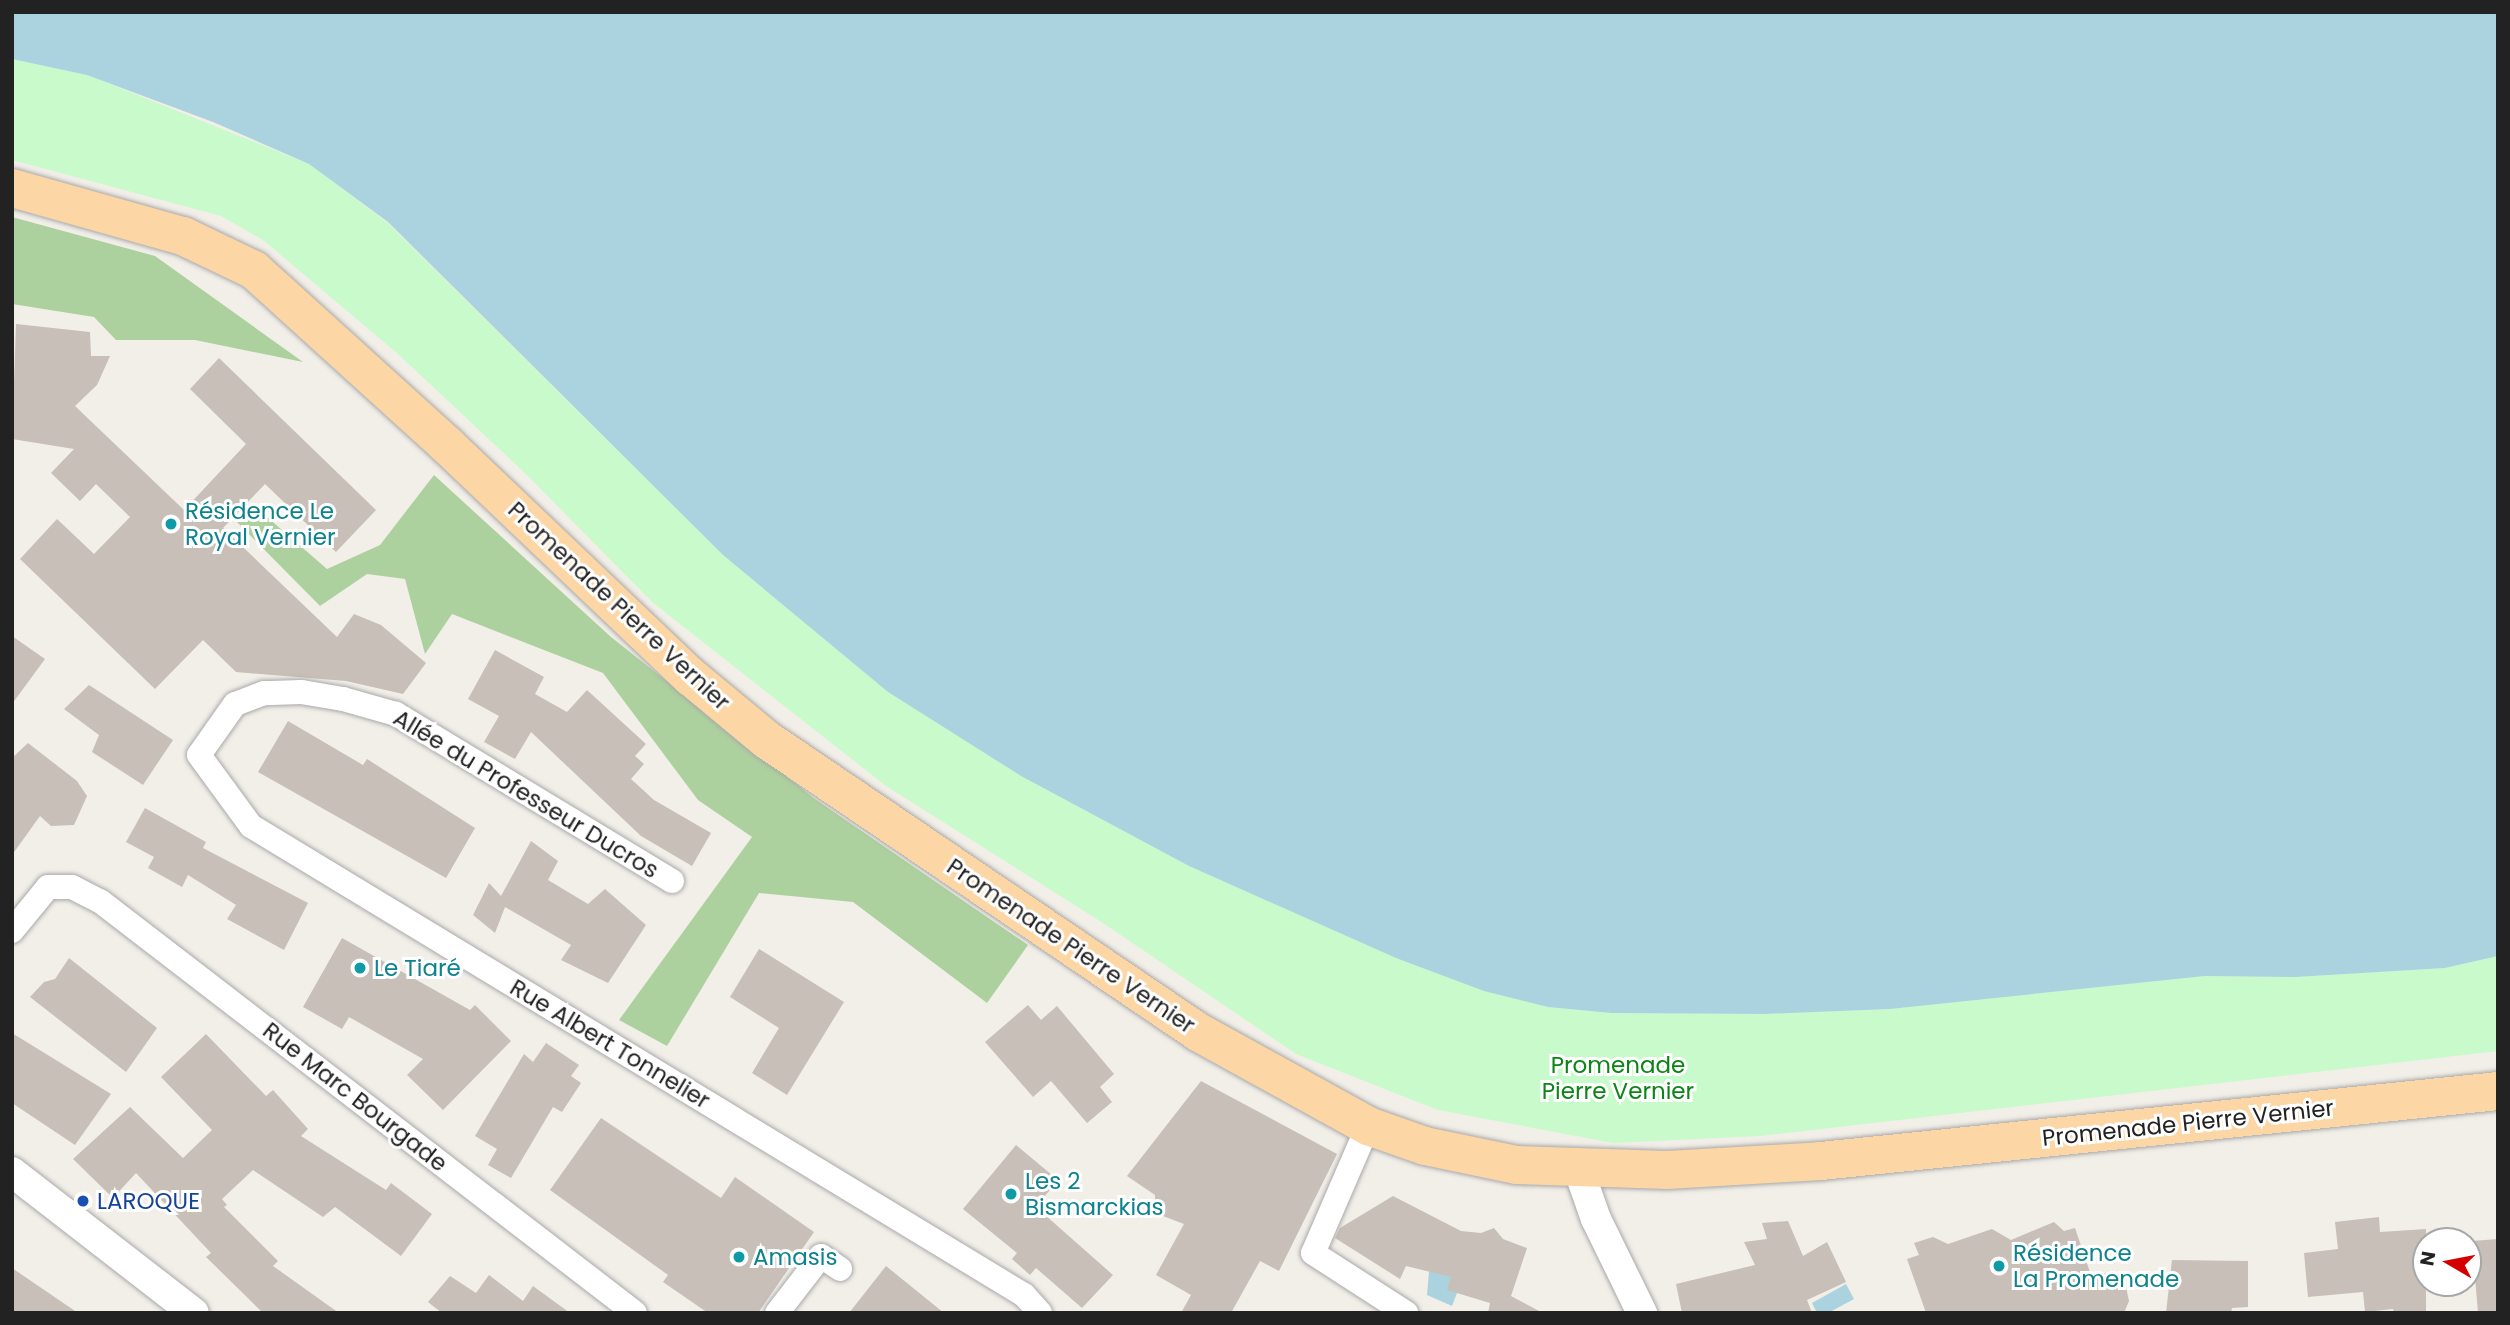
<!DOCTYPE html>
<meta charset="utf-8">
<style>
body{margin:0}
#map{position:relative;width:2510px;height:1325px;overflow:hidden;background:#f2efe9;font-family:Poppins,sans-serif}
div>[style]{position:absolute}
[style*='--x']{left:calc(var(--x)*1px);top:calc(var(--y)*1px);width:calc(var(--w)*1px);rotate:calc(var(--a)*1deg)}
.forest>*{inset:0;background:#add19e}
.park>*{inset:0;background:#c8facc}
.water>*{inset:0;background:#aad3df}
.building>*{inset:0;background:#c7bfb8}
.roads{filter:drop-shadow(0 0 2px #a9a9a9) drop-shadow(0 0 2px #a9a9a9)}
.minor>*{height:24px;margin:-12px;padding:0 12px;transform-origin:12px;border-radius:12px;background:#fff}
.tertiary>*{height:30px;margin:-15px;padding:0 15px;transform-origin:15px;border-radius:15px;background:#fff}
.primary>*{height:38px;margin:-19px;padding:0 19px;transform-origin:19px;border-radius:19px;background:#fcd6a4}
.dots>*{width:19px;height:19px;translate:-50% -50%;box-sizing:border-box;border:4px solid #fff;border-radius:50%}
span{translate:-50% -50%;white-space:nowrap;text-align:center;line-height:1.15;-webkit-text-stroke:6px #fff;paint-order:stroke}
.culture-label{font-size:23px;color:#0d838f}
.left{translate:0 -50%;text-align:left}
.street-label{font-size:23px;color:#222}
.park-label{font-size:23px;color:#0c8416}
.transit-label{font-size:23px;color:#164399}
.frame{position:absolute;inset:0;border:14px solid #222;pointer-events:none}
.north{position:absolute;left:2412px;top:1227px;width:70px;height:70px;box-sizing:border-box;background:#fff;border:2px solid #a7a7a7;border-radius:50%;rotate:280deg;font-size:19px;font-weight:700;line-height:28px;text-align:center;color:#222}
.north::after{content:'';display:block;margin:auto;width:24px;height:32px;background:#d40000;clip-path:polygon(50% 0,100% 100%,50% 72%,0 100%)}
</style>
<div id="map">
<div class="forest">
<i style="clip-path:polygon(12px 217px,155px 256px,303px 362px,195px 340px,116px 340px,94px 317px,12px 304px)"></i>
<i style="clip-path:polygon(434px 475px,611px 637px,815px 799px,1028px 945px,987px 1003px,853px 902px,759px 893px,667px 1046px,619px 1020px,752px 837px,698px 800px,603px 673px,452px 614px,425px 654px,405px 579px,367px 574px,320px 606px,232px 517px,259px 510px,327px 569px,380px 545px)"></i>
</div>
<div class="park">
<i style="clip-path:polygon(12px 59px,88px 75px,309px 164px,388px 223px,723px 555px,888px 692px,1021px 776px,1189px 866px,1396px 958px,1548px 1007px,1611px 1013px,1764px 1014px,1890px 1009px,2205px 976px,2296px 977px,2445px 968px,2498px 956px,2498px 1051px,1760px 1136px,1613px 1143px,1438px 1110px,1296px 1054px,1103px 923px,886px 786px,652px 602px,528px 476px,398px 354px,263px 240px,221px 216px,12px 160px)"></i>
</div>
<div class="water">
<i style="clip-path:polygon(12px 12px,2498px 12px,2498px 956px,2445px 968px,2296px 977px,2205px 976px,1890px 1009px,1764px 1014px,1611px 1013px,1548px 1007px,1484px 991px,1396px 958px,1189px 866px,1021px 776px,888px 692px,723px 555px,388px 222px,309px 164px,213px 122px,87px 75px,12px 59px)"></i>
<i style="clip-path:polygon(1429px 1271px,1454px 1277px,1457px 1293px,1452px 1306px,1427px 1295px)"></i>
<i style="clip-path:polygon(1846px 1284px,1854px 1299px,1828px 1313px,1817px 1313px,1812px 1303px)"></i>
</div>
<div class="building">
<i style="clip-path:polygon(16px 324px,90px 332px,91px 356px,110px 356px,97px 385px,75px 406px,184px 510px,246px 444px,190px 389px,219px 358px,376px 510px,336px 552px,265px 484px,223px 528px,337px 637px,354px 614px,381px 625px,426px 663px,403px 694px,346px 681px,236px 672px,203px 640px,155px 689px,20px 559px,57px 519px,94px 554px,130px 517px,96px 484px,80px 501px,51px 473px,74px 449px,12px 439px)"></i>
<i style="clip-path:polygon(12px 636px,45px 659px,12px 704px)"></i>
<i style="clip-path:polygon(495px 650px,544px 677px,535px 694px,567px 712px,587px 690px,646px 744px,635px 756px,644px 764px,631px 779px,654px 800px,711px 833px,692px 866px,641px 836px,531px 732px,515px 759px,484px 742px,499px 716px,468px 699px)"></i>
<i style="clip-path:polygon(89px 685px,173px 740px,143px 785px,92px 752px,99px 735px,64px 709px)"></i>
<i style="clip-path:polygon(288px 721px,363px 765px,367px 759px,475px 828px,446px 878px,258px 772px)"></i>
<i style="clip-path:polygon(28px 743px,77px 781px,87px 796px,74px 825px,51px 826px,40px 816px,12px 855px,12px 758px)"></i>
<i style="clip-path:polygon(145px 808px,206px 842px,203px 848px,308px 903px,284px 950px,227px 919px,236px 905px,188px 875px,182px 887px,148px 868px,154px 857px,126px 842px)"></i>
<i style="clip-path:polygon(531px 841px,558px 861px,548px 880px,588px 904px,605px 889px,646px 925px,608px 983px,561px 960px,571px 945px,505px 907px,495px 933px,473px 915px,489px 883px,501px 896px)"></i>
<i style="clip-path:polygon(342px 938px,470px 1010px,475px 1005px,511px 1041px,443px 1110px,407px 1075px,423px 1059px,349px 1017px,342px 1029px,303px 1007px)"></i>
<i style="clip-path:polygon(759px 949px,844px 1002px,787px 1095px,752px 1073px,779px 1028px,730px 997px)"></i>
<i style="clip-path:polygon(69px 958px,157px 1028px,126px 1072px,30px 997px,44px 982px,55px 979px)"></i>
<i style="clip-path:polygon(1028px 1005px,1041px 1020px,1057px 1006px,1114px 1074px,1100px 1087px,1112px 1102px,1087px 1123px,1051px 1081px,1033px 1097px,985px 1042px)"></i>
<i style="clip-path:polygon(12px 1033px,111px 1094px,75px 1145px,12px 1103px)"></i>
<i style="clip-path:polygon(206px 1034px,266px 1096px,273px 1090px,308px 1129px,301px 1136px,386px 1190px,391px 1183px,432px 1214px,401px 1256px,335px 1207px,323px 1217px,253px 1170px,222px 1199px,227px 1205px,224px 1207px,278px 1261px,273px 1266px,339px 1313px,263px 1313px,206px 1257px,211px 1253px,136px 1173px,113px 1198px,73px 1159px,130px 1107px,183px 1158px,212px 1130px,161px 1077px)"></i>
<i style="clip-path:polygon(546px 1043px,579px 1065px,571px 1076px,581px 1083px,562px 1112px,553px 1107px,511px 1178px,488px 1165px,497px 1149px,475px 1136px,524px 1054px,533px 1062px)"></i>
<i style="clip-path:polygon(1201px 1081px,1337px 1154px,1279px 1271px,1260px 1261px,1231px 1313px,1181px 1313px,1191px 1295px,1156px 1275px,1184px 1224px,1155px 1213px,1155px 1195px,1127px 1176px)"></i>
<i style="clip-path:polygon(601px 1118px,721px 1198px,735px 1177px,814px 1232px,758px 1313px,708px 1313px,663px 1282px,668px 1275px,550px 1190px)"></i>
<i style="clip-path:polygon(1016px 1145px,1058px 1180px,1036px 1207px,1113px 1275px,1082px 1308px,1036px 1268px,1030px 1275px,1012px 1259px,1017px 1253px,963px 1209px)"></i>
<i style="clip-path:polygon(1393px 1196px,1461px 1231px,1481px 1233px,1494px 1228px,1503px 1239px,1527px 1248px,1511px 1296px,1543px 1313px,1488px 1313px,1490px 1303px,1447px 1290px,1451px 1277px,1406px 1266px,1400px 1279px,1335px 1238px,1340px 1228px)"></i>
<i style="clip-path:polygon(2379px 1217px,2380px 1232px,2426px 1229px,2426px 1313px,2394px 1313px,2393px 1309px,2365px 1312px,2363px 1292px,2308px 1297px,2304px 1253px,2338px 1249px,2335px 1222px)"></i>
<i style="clip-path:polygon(1788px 1221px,1803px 1256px,1827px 1242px,1846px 1282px,1807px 1300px,1812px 1313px,1682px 1313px,1676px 1284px,1755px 1265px,1744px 1242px,1767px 1239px,1762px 1223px)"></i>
<i style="clip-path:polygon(2054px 1222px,2064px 1231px,2075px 1228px,2092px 1278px,2106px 1273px,2111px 1283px,2124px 1278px,2129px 1301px,2124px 1313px,1926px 1313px,1907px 1259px,1919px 1255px,1914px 1243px,1933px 1237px,1948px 1244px,1992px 1229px,2011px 1240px)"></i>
<i style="clip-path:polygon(2498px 1239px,2498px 1313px,2478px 1313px,2472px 1241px)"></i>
<i style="clip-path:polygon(2172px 1260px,2248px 1261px,2248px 1307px,2232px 1308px,2231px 1313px,2166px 1313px)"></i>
<i style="clip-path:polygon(886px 1266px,944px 1313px,849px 1313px)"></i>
<i style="clip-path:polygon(12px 1268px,78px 1313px,12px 1313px)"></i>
<i style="clip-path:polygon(489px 1275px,523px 1301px,533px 1286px,570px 1313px,442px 1313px,428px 1302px,450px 1276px,476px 1293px)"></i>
</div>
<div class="roads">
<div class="minor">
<i style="--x:672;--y:881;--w:323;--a:-148.8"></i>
<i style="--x:396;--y:714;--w:55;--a:-164.2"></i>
<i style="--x:343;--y:699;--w:43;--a:-170.5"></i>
<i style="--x:301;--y:692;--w:37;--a:178"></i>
<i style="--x:264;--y:693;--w:31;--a:159"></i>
<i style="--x:235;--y:704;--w:62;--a:125.2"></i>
<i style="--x:199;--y:755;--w:88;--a:53.8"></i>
<i style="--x:251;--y:826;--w:904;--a:31.25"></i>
<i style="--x:1024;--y:1295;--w:24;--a:48"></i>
<i style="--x:12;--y:931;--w:57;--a:-50.7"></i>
<i style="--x:48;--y:887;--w:24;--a:0"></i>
<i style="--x:72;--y:887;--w:31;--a:27"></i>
<i style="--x:100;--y:901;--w:675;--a:37.6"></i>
<i style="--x:1368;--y:1126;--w:138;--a:113.4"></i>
<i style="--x:1313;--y:1253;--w:111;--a:32.8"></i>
<i style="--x:777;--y:1313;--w:72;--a:-52.3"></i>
<i style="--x:821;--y:1256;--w:23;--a:34"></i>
</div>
<div class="tertiary">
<i style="--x:1578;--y:1168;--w:54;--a:70.6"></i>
<i style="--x:1596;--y:1219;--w:105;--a:63.9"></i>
<i style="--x:12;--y:1172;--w:230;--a:37.8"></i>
</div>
<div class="primary">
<i style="--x:12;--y:188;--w:178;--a:15.7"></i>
<i style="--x:183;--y:236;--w:79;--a:25.6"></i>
<i style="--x:254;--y:270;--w:261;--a:42.2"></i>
<i style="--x:447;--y:445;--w:337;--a:43.6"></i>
<i style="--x:691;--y:677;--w:99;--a:39.7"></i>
<i style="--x:767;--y:740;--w:521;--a:34.12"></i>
<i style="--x:1198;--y:1032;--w:194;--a:28.9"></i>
<i style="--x:1368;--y:1126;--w:60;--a:19.3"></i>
<i style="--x:1425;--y:1146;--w:94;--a:11.7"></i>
<i style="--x:1517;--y:1165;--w:150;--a:1.9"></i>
<i style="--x:1667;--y:1170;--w:154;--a:-3.3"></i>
<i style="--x:1821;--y:1161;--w:681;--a:-5.9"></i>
</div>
</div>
<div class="dots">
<i style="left:171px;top:524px;background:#0f9aa8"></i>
<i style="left:360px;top:968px;background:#0f9aa8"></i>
<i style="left:1011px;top:1194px;background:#0f9aa8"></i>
<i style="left:83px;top:1201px;background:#1a4fb4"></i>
<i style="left:739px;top:1257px;background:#0f9aa8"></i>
<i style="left:1999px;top:1266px;background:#0f9aa8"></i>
</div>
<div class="culture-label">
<span class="left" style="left:185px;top:524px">Résidence Le<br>Royal Vernier</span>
<span class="left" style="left:374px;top:968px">Le Tiaré</span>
<span class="left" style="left:1025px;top:1194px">Les 2<br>Bismarckias</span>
<span class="left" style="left:2013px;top:1266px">Résidence<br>La Promenade</span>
<span class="left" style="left:753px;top:1257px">Amasis</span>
</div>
<div class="street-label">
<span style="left:619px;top:606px;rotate:43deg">Promenade Pierre Vernier</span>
<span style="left:526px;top:794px;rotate:31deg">Allée du Professeur Ducros</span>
<span style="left:1071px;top:946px;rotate:34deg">Promenade Pierre Vernier</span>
<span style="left:610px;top:1044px;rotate:31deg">Rue Albert Tonnelier</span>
<span style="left:355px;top:1097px;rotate:38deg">Rue Marc Bourgade</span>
<span style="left:2188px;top:1123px;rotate:-6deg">Promenade Pierre Vernier</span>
</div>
<div class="park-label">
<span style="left:1618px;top:1078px">Promenade<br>Pierre Vernier</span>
</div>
<div class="transit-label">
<span class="left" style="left:97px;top:1201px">LAROQUE</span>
</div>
<div class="frame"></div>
<div class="north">N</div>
</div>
